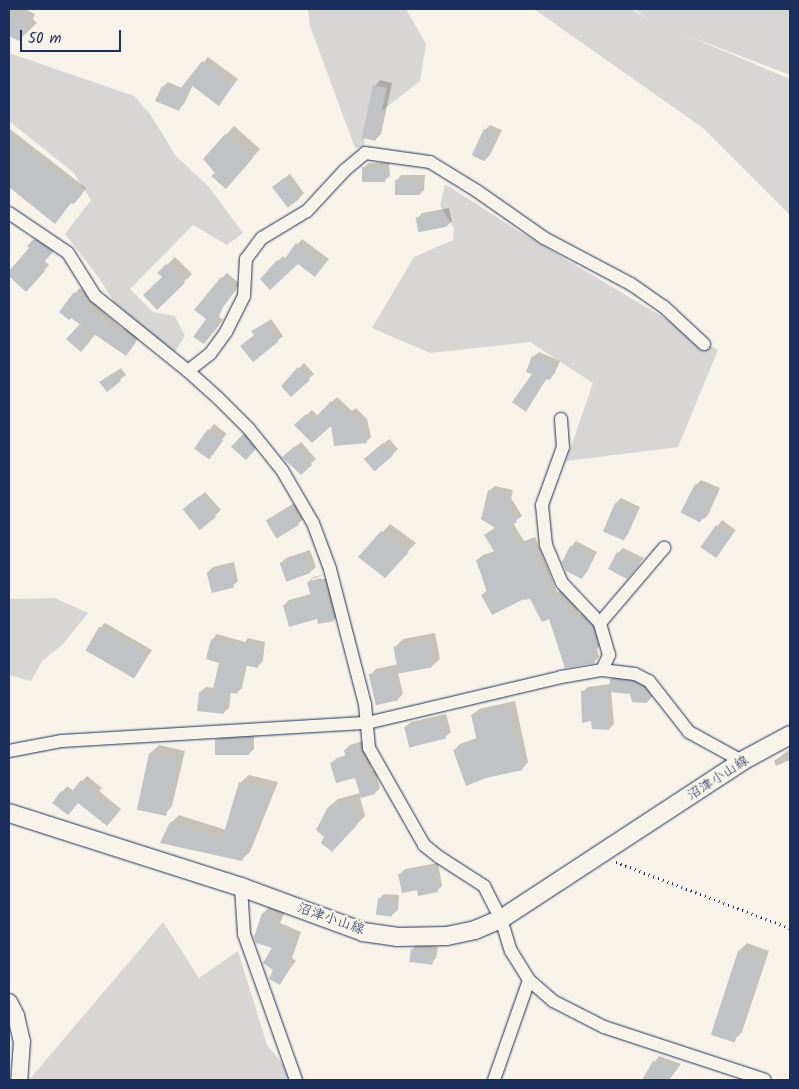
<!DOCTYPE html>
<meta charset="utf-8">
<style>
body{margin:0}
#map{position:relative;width:799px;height:1089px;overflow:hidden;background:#f7f3e8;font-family:Kalam,"Klee One",sans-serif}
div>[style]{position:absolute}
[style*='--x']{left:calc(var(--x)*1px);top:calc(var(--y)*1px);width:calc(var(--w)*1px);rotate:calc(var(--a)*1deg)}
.green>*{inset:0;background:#d7d6d4}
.shadow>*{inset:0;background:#0003;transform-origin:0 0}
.building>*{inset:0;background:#c0c3c5;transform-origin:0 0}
.path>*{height:2.5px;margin-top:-1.25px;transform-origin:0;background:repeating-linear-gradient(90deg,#1b2f5e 0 1px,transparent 0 5px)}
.roads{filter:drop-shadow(0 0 1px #1b2f5e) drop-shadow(0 0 1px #1b2f5e)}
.minor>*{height:12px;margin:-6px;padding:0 6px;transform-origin:6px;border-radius:6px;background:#f7f3e8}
.tertiary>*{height:16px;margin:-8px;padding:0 8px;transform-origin:8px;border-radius:8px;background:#f7f3e8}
.secondary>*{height:18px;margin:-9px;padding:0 9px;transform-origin:9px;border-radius:9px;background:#f7f3e8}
span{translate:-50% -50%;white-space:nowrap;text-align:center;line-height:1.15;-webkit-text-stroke:4.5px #f7f3e8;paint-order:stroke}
.street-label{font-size:14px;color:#1b2f5e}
.frame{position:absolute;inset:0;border:10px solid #1b2f5e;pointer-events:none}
.scale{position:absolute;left:20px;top:30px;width:101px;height:22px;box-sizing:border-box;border:2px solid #1b2f5e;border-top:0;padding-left:6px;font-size:15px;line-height:18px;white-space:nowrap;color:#1b2f5e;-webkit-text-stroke:4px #f7f3e8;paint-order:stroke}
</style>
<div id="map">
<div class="green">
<i style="clip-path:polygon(308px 9px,406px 9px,426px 44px,420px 81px,375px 116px,367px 118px,364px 147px,355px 148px,310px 26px)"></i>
<i style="clip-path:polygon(534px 9px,631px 9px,650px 20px,634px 9px,790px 9px,790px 75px,683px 34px,790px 79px,790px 215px,703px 128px)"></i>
<i style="clip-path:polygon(9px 53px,134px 96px,150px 114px,176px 156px,209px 187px,243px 233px,227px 245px,193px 225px,130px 289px,153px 312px,175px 316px,185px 336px,174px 353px,114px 302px,99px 278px,65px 234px,91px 200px,74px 173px,9px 121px)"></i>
<i style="clip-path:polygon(445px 184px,515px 229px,718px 350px,678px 447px,566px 461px,593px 383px,530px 342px,430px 353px,372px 328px,414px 257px,453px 240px,454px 228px,440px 206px)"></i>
<i style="clip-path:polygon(55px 598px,88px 613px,62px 645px,42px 661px,31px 681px,9px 675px,9px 599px)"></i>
<i style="clip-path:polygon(163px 922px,199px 978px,238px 951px,267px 1045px,296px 1080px,29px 1080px)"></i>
</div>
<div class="shadow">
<i style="clip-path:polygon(9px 9px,25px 9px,35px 14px,33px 19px,37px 23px,19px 40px,9px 35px,11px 23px,9px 22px)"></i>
<i style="clip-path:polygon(208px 57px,238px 79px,219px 104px,193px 85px,184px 104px,179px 109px,163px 87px,168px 82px,182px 88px)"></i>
<i style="clip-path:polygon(380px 80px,392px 83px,381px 134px,376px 139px,375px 86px)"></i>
<i style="clip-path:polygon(490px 125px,502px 130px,490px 155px,485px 160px,485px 130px)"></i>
<i style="clip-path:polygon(234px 126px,260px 149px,234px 179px,216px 173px,204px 159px)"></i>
<i style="clip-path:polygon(10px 129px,86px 188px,79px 198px,19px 180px,9px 173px)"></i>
<i style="clip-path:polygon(369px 163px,389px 163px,390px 176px,384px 181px,363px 168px)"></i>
<i style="clip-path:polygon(290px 174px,304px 193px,299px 198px,273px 187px)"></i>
<i style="clip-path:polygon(401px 175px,425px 175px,424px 190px,419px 195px,396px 181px)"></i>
<i style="clip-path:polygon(449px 208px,452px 221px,447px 226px,420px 231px,417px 219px,422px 213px)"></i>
<i style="clip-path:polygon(40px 235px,57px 247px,44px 260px,49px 265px,26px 290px,9px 273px)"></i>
<i style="clip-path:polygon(302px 239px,329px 259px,320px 270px,298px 262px,261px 279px,283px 256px,286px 259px)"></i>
<i style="clip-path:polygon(175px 257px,192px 274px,157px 308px,163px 277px,159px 273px)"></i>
<i style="clip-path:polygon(227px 273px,240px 284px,224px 304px,219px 317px,223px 320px,204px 343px,208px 319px,222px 278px)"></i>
<i style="clip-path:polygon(80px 288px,93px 298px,91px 301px,123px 329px,126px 326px,140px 336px,126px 354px,96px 334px,81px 350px,68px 339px,82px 324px,75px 293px)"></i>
<i style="clip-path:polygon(271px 319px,283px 336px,253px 361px,255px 334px,253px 331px)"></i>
<i style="clip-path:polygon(539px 352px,560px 361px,555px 373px,550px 379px,547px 378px,526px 410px,534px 373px,533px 357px)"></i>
<i style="clip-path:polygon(304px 363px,314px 374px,291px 395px,282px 386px)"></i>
<i style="clip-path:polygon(121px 368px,126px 375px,107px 390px,101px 382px)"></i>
<i style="clip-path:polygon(337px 397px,352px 411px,356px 408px,367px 419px,371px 437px,366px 442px,332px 424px,301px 420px,312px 410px,318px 416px)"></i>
<i style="left:214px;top:424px;width:16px;height:31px;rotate:38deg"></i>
<i style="clip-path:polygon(249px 430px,259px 444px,246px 458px,233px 446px)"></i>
<i style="clip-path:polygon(389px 439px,398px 449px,375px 471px,371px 455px)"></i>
<i style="clip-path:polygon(301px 442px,316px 459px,301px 473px,289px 452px)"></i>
<i style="clip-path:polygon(701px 480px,720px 488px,708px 515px,703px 520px,696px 485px)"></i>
<i style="clip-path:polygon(495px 486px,513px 490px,511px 498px,522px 516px,513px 523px,524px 541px,535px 537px,557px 592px,565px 588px,580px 614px,588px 611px,598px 625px,602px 643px,597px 649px,599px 657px,594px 662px,530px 597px,482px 595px,487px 590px,477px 560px,483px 555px,495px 551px,485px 535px,496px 527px,489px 491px)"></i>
<i style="clip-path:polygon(205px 492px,221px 510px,201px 528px,190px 504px)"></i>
<i style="clip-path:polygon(621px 498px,640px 507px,628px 534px,623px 539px,616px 503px)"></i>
<i style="clip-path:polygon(294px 503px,303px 519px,298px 524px,267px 521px)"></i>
<i style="left:722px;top:520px;width:17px;height:32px;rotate:36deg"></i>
<i style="clip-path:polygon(390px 524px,416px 543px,392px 568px,360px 557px)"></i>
<i style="clip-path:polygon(576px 541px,597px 552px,587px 572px,582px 577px,571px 547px)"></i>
<i style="clip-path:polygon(623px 548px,644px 558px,632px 572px,618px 553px)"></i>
<i style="clip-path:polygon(310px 550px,316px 567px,310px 572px,281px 563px,286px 558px)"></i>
<i style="clip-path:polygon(234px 562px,238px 581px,233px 586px,208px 572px,213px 567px)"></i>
<i style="clip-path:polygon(326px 574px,312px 579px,312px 582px,328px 578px,339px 615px,334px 620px,284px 605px,289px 600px,311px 594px,308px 583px,313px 577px)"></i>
<i style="clip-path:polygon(105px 623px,152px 650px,134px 678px,100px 628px)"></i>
<i style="clip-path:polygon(435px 633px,440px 659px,431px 667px,398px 673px,403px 694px,398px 699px,378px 704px,371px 674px,376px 669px,398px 664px,395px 647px,403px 639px)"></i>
<i style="clip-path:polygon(217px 634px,245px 642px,248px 638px,265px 642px,263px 661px,258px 666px,247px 664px,242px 688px,237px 693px,231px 692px,229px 708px,223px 713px,200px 692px,206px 687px,214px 688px,220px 662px,212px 640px)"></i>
<i style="clip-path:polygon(616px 674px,649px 682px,653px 687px,652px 697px,647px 702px,631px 693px,611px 691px,614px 724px,609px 729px,582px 692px,588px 687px,611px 684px,611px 680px)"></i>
<i style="clip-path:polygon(515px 701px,528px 762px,522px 769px,454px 750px,460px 744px,477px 738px,472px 715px,479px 709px)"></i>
<i style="clip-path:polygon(446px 714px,451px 732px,445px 737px,405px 727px,411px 722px)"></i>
<i style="clip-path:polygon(254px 735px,254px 749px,249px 754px,216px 743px,221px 738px)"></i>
<i style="clip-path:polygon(363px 741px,372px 770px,375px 770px,380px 788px,375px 793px,360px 797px,365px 816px,331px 850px,326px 837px,329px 807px,338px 799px,360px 793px,356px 776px,331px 763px,337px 758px,347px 755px,345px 750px,350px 745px)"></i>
<i style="clip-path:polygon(159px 745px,185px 751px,172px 806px,164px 815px,150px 753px)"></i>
<i style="clip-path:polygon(790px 749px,790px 760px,776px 766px,774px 761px)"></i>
<i style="clip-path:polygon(249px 775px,278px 782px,250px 852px,241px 860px,171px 823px,179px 815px,226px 830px,240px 783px)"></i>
<i style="clip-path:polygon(87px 776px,102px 788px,99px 791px,121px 809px,112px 820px,79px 802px,68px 814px,54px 802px,67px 786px,74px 791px)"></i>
<i style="clip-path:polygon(438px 863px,442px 886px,437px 891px,418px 889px,400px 874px,405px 869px)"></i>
<i style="clip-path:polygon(384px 894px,399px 895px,398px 910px,392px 915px,379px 899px)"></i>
<i style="clip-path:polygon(271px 906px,285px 912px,280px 923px,301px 932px,292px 958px,296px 961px,279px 983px,274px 970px,274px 948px,255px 937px,263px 913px)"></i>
<i style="clip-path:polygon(747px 943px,769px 951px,742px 1032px,734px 1040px,712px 1033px,739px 951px)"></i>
<i style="clip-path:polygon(417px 944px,438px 947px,436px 958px,431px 963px,412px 950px)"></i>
<i style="clip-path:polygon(659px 1056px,681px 1064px,669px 1080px,643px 1080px)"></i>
</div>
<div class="building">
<i style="clip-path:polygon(15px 13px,30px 21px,19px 41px,9px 36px,9px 24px)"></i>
<i style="clip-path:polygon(202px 61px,233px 85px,219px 106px,191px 85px,179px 111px,155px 101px,162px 86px,177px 93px)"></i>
<i style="left:373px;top:85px;width:14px;height:54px;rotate:12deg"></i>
<i style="left:484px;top:129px;width:14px;height:29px;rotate:25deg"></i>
<i style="clip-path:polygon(225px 134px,253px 158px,226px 189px,211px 176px,215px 173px,203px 159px)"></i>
<i style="clip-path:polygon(9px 137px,82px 194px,74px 204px,71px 203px,55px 224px,9px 187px)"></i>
<i style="left:385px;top:167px;width:15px;height:23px;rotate:90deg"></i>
<i style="left:284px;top:178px;width:26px;height:15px;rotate:53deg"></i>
<i style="left:395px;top:180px;width:25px;height:15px"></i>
<i style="left:444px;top:212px;width:15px;height:29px;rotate:79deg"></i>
<i style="clip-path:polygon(34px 239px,53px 252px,40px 266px,45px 271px,26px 292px,9px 276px,9px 271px,29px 248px,27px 246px)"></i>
<i style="clip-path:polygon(296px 243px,324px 265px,315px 277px,298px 264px,270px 290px,260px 279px,277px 260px,281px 264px)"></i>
<i style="clip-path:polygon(166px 264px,185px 283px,157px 310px,143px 295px,162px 277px,157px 273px)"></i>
<i style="clip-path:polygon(221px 277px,236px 290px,220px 311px,214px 323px,219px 325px,204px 344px,193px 337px,206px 319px,194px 310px)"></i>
<i style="clip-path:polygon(74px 292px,89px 304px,87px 307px,117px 334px,120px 331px,136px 342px,126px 356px,71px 318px,69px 320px,59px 312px)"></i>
<i style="clip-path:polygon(266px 323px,278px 342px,253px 362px,240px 346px,254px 335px,251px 331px)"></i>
<i style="clip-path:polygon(80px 324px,91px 340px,81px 352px,66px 339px)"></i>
<i style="clip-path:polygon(532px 356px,556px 366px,550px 380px,546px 379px,526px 412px,512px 402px,532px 374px,526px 372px)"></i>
<i style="clip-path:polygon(298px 367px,310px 380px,291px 397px,281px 386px)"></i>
<i style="clip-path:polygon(115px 372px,121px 381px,107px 392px,99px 382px)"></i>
<i style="clip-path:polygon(331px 401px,346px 416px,350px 412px,363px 424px,367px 443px,334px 446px,331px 426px,312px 443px,294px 425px,306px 414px,312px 421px)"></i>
<i style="left:208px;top:429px;width:19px;height:24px;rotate:36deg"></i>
<i style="clip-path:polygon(243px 434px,255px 450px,246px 460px,231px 447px)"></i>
<i style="left:383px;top:443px;width:16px;height:25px;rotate:50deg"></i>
<i style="clip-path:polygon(295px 446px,312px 465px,301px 475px,282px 457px)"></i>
<i style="left:695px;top:484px;width:22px;height:32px;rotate:27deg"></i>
<i style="clip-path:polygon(488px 490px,509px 496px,507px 504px,517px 522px,508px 528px,518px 545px,530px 541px,552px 597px,560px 592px,575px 619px,582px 616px,594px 631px,598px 649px,591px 651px,595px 663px,565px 668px,549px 619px,542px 622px,530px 599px,524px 600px,524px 599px,492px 615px,481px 595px,487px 592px,476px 560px,495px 553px,484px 535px,495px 528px,481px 519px)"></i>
<i style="left:199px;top:496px;width:27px;height:21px;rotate:51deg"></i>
<i style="left:615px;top:503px;width:23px;height:31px;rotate:23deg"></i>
<i style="left:288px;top:507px;width:21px;height:26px;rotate:59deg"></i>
<i style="left:716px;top:525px;width:19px;height:27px;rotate:35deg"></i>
<i style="clip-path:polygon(381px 531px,409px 552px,385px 578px,358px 557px)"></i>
<i style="clip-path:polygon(570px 546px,593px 557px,582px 579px,566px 571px,562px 562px)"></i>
<i style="clip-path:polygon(617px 552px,640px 564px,627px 579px,608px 569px)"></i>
<i style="left:304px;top:554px;width:20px;height:26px;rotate:70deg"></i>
<i style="left:229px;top:567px;width:21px;height:23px;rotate:76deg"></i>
<i style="clip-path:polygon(321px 578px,334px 621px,318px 624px,317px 619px,289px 627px,283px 605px,311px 597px,307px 582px)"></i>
<i style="left:99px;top:627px;width:56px;height:27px;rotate:30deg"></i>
<i style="clip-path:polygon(211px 639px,241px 647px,242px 642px,261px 647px,258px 668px,244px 665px,237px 694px,227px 692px,224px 714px,197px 711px,199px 692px,212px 693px,219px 663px,206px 659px)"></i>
<i style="left:427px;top:641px;width:27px;height:34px;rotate:80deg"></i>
<i style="left:391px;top:669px;width:32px;height:23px;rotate:77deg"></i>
<i style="clip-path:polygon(610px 679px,633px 682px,644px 687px,648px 693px,647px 703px,632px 702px,630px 694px,609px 692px)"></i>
<i style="clip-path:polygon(606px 689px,609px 730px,592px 729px,591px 721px,582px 723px,581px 691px)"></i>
<i style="clip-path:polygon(508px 707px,523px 770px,486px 778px,466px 786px,453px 750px,477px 741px,471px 715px)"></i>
<i style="left:441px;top:718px;width:21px;height:38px;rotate:76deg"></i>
<i style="left:249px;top:739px;width:16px;height:34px;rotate:90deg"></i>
<i style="clip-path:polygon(358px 746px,366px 775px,370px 774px,375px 794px,361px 798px,355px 778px,336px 783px,330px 763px,346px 759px,344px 750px)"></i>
<i style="left:149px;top:753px;width:30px;height:58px;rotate:12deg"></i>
<i style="clip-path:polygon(81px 780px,97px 793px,94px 797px,117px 814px,107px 826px,78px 803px,68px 815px,52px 803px,61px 791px,68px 796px)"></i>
<i style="clip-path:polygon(239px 782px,271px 790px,242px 861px,160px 843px,170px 822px,222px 839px)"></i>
<i style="clip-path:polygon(351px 800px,357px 825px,332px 852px,321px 843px,324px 837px,316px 830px,328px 807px)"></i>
<i style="clip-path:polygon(433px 867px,438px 892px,418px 896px,417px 890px,402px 893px,398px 874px)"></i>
<i style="left:378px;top:898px;width:16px;height:17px;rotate:7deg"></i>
<i style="clip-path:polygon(262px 913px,279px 919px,274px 931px,295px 939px,285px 966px,290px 968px,280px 985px,269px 979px,273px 970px,263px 963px,272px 948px,256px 943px,254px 937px)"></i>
<i style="left:411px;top:949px;width:23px;height:13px;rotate:7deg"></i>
<i style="left:738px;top:951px;width:25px;height:88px;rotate:18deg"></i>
<i style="clip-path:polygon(653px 1061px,677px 1069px,669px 1080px,642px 1080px)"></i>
</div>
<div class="path">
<i style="--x:616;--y:862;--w:186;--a:20.8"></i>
</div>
<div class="roads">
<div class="minor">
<i style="--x:9;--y:213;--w:71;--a:34.1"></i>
<i style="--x:68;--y:253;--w:51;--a:57.9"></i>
<i style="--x:95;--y:296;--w:119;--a:38.9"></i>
<i style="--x:188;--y:371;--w:40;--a:42"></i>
<i style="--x:218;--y:398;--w:44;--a:45"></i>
<i style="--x:249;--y:429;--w:53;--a:51.2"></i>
<i style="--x:282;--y:470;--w:61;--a:59.7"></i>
<i style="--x:313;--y:523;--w:49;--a:69.7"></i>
<i style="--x:330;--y:569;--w:139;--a:75.5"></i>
<i style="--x:365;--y:704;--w:44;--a:84.8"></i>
<i style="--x:369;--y:748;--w:112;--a:60.4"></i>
<i style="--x:424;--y:845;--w:19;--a:39"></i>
<i style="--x:439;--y:857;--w:54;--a:32.8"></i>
<i style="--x:484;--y:886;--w:37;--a:63"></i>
<i style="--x:501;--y:919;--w:34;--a:73"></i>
<i style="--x:511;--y:951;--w:34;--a:58"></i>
<i style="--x:529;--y:980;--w:32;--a:41"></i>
<i style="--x:553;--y:1001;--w:57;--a:27"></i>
<i style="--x:604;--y:1027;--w:169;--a:18.2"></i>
<i style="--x:188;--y:371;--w:28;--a:-38"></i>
<i style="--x:210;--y:354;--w:27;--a:-54"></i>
<i style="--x:226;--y:332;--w:40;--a:-63.4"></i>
<i style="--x:244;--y:296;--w:37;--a:-87"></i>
<i style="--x:246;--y:259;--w:26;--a:-53"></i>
<i style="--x:262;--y:238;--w:52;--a:-31"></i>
<i style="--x:307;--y:211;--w:56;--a:-47.2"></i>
<i style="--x:345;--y:170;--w:26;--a:-40"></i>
<i style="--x:365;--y:153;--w:66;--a:7.9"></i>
<i style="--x:430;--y:162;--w:55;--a:31.7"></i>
<i style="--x:477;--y:191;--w:82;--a:35"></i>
<i style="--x:544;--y:238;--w:98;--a:27.9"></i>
<i style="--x:631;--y:284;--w:39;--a:35"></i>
<i style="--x:663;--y:306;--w:56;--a:42.8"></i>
<i style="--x:561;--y:419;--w:28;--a:86"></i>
<i style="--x:563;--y:447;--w:62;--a:109.9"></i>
<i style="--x:542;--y:505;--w:40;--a:84.3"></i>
<i style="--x:546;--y:545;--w:41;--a:67.2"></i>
<i style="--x:562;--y:583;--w:55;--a:46.5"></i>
<i style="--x:602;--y:670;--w:17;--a:-65"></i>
<i style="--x:609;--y:655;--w:33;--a:-106"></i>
<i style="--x:600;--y:623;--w:99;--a:-49.5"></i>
<i style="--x:9;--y:751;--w:54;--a:-10.7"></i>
<i style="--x:62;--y:741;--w:306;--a:-3.4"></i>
<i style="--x:367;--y:723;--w:199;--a:-13.3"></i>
<i style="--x:561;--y:677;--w:42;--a:-9.7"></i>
<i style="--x:602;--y:670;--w:33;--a:7"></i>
<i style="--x:635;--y:674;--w:16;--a:27"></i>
<i style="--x:649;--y:681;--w:65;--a:51.9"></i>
<i style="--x:689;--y:732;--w:60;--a:28.7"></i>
<i style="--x:241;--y:887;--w:47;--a:86.3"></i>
<i style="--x:244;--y:934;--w:155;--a:70.4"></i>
<i style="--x:494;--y:1080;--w:106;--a:-70.7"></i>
</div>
<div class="tertiary">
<i style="--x:9;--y:1002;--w:16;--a:63"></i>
<i style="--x:16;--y:1016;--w:26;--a:77"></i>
<i style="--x:22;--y:1041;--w:39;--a:94"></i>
</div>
<div class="secondary">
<i style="--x:9;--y:813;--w:244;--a:17.7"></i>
<i style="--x:241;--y:887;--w:130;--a:20.2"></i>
<i style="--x:363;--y:932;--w:34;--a:8"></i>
<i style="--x:397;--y:937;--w:50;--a:-1.1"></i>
<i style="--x:447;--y:936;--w:29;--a:-12"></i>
<i style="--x:475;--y:930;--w:28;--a:-23"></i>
<i style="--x:501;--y:919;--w:288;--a:-33.2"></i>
<i style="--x:742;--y:761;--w:55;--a:-28.4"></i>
</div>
</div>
<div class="street-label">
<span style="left:718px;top:778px;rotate:-33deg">沼津小山線</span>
<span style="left:331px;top:919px;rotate:19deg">沼津小山線</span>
</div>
<div class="frame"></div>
<div class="scale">50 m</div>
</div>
